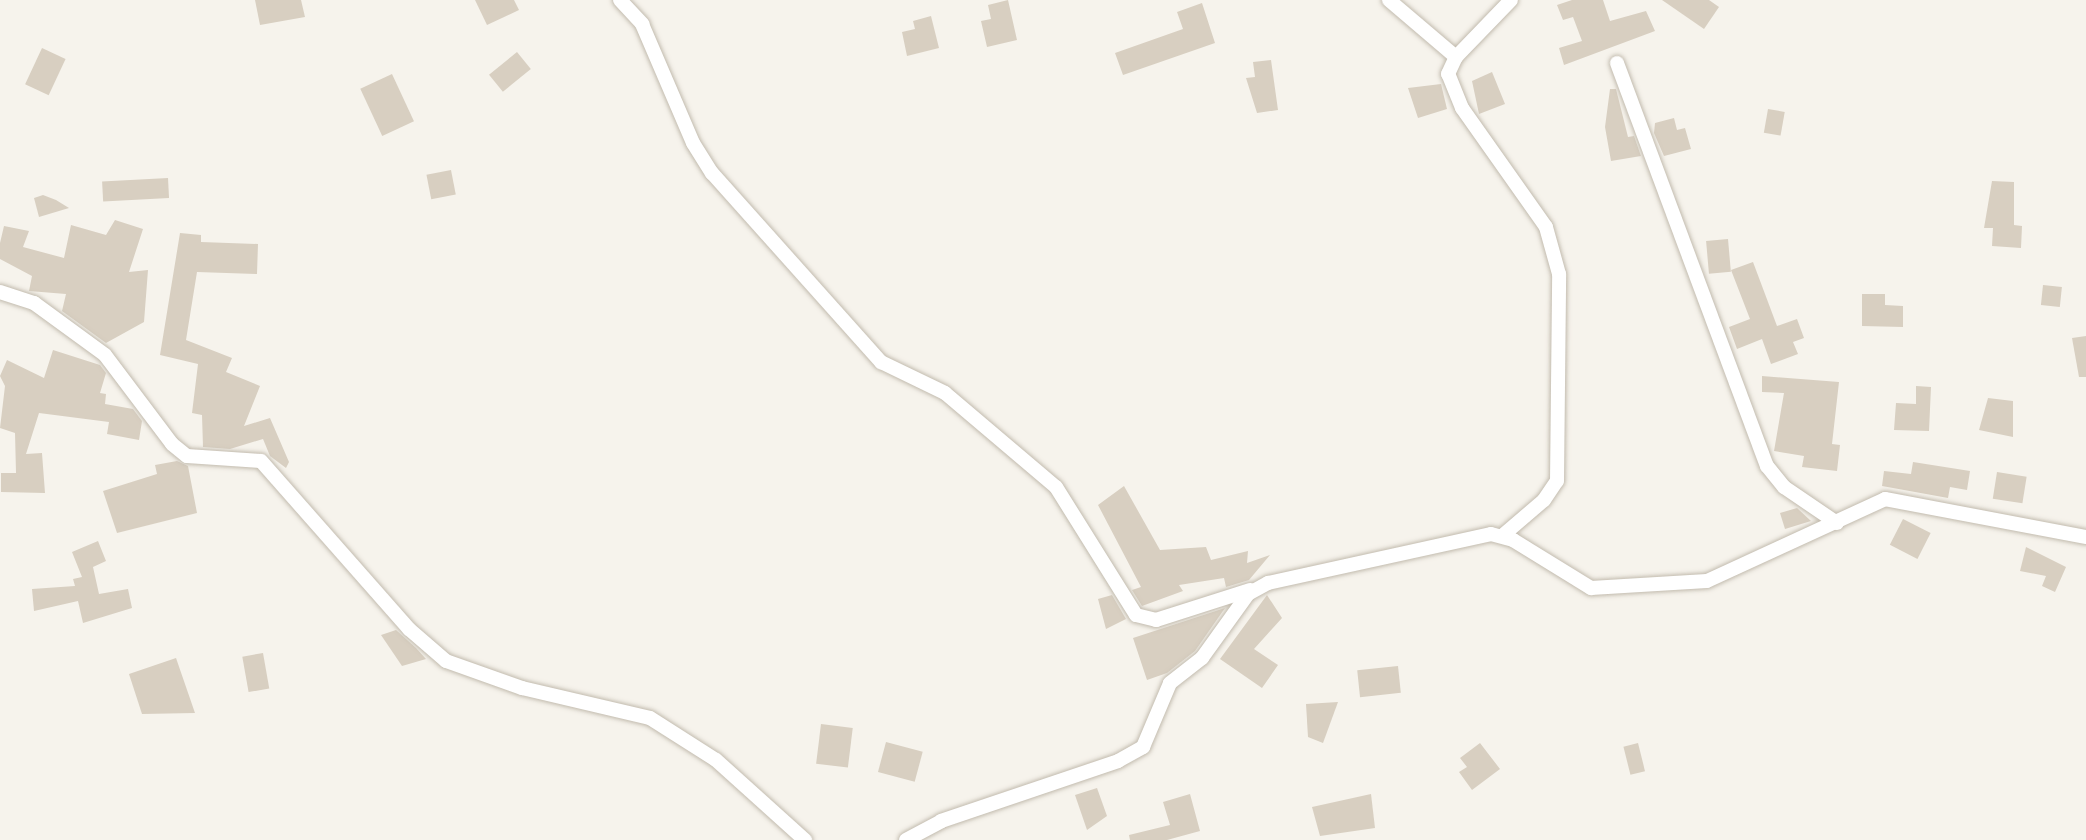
<!DOCTYPE html>
<style>
body{margin:0}
#map{position:relative;width:2086px;height:840px;overflow:hidden;background:#f6f3ec;font-family:Raleway,sans-serif}
div>[style]{position:absolute}
[style*='--x']{left:calc(var(--x)*1px);top:calc(var(--y)*1px);width:calc(var(--w)*1px);rotate:calc(var(--a)*1deg)}
.building>*{inset:0;background:#d8cfc1;transform-origin:0 0}
.roads{filter:drop-shadow(0 0 2px #c2bbae) drop-shadow(0 0 2px #c2bbae)}
.street>*{height:14px;margin:-7px;padding:0 7px;transform-origin:7px;border-radius:7px;background:#fff}
span{translate:-50% -50%;white-space:nowrap;text-align:center;line-height:1.15;-webkit-text-stroke:6px #fff;paint-order:stroke}
</style>
<div id="map">
<div class="building">
<i style="clip-path:polygon(255px 0,301px 0,305px 17px,260px 25px)"></i>
<i style="clip-path:polygon(475px 0,514px 0,519px 10px,487px 25px)"></i>
<i style="clip-path:polygon(1008px 0,1017px 40px,987px 47px,981px 21px,991px 19px,988px 5px)"></i>
<i style="clip-path:polygon(1572px 0,1603px 0,1610px 21px,1646px 11px,1655px 31px,1564px 65px,1559px 48px,1582px 41px,1573px 17px,1563px 20px,1557px 5px)"></i>
<i style="clip-path:polygon(1662px 0,1709px 0,1719px 7px,1704px 29px)"></i>
<i style="clip-path:polygon(1202px 3px,1215px 43px,1123px 75px,1115px 53px,1183px 29px,1177px 12px)"></i>
<i style="clip-path:polygon(931px 16px,939px 48px,907px 56px,902px 32px,915px 29px,913px 21px)"></i>
<i style="left:42px;top:48px;width:26px;height:40px;rotate:25deg"></i>
<i style="left:517px;top:52px;width:22px;height:36px;rotate:51deg"></i>
<i style="clip-path:polygon(1271px 60px,1278px 110px,1257px 113px,1246px 78px,1255px 77px,1253px 62px)"></i>
<i style="clip-path:polygon(1492px 72px,1505px 104px,1479px 114px,1472px 81px)"></i>
<i style="left:392px;top:74px;width:52px;height:35px;rotate:65deg"></i>
<i style="clip-path:polygon(1441px 84px,1447px 109px,1418px 118px,1408px 88px)"></i>
<i style="clip-path:polygon(1610px 89px,1616px 89px,1628px 137px,1634px 136px,1641px 156px,1611px 161px,1605px 127px)"></i>
<i style="left:1768px;top:109px;width:17px;height:24px;rotate:10deg"></i>
<i style="clip-path:polygon(1674px 118px,1677px 130px,1685px 128px,1691px 149px,1664px 156px,1654px 133px,1655px 123px)"></i>
<i style="left:451px;top:170px;width:25px;height:25px;rotate:79deg"></i>
<i style="left:168px;top:178px;width:20px;height:66px;rotate:87deg"></i>
<i style="clip-path:polygon(1992px 181px,2014px 182px,2014px 225px,2022px 226px,2021px 248px,1992px 246px,1993px 228px,1984px 228px)"></i>
<i style="clip-path:polygon(43px 195px,56px 200px,69px 208px,39px 217px,34px 198px)"></i>
<i style="clip-path:polygon(115px 220px,143px 229px,129px 272px,148px 270px,144px 322px,106px 343px,62px 311px,66px 294px,29px 291px,32px 276px,0 259px,0 243px,4px 226px,29px 231px,23px 247px,64px 258px,71px 225px,106px 235px)"></i>
<i style="clip-path:polygon(180px 233px,201px 235px,201px 242px,258px 244px,257px 274px,197px 272px,186px 340px,232px 358px,226px 372px,260px 386px,244px 426px,270px 418px,289px 462px,286px 468px,270px 456px,263px 439px,230px 449px,203px 447px,202px 415px,192px 413px,198px 364px,160px 355px)"></i>
<i style="left:1728px;top:239px;width:33px;height:22px;rotate:85deg"></i>
<i style="clip-path:polygon(1753px 262px,1777px 326px,1797px 319px,1804px 338px,1793px 342px,1798px 354px,1771px 364px,1762px 339px,1737px 349px,1729px 327px,1750px 319px,1731px 270px)"></i>
<i style="left:2043px;top:285px;width:19px;height:20px;rotate:6deg"></i>
<i style="clip-path:polygon(1862px 294px,1885px 294px,1885px 305px,1903px 306px,1903px 327px,1862px 326px)"></i>
<i style="clip-path:polygon(2086px 336px,2086px 377px,2079px 377px,2072px 338px)"></i>
<i style="clip-path:polygon(53px 350px,100px 365px,106px 373px,100px 393px,106px 394px,105px 404px,133px 409px,142px 421px,139px 440px,107px 434px,109px 422px,39px 413px,26px 454px,42px 453px,45px 493px,1px 492px,1px 473px,16px 473px,15px 433px,0 428px,5px 386px,0 376px,7px 360px,44px 378px)"></i>
<i style="clip-path:polygon(1762px 376px,1839px 382px,1832px 444px,1840px 445px,1837px 471px,1802px 467px,1804px 456px,1774px 451px,1784px 393px,1762px 392px)"></i>
<i style="clip-path:polygon(1916px 386px,1931px 387px,1929px 431px,1894px 430px,1896px 403px,1916px 404px)"></i>
<i style="clip-path:polygon(1988px 398px,2013px 401px,2013px 437px,1979px 430px)"></i>
<i style="clip-path:polygon(177px 461px,188px 466px,197px 513px,117px 533px,103px 491px,157px 474px,155px 465px)"></i>
<i style="clip-path:polygon(1913px 462px,1970px 471px,1967px 490px,1950px 487px,1948px 498px,1882px 486px,1884px 471px,1911px 474px)"></i>
<i style="left:1997px;top:472px;width:30px;height:27px;rotate:9deg"></i>
<i style="clip-path:polygon(1124px 486px,1160px 550px,1206px 547px,1211px 560px,1248px 551px,1247px 563px,1270px 555px,1249px 580px,1226px 587px,1224px 578px,1179px 585px,1183px 591px,1142px 606px,1132px 590px,1141px 587px,1098px 505px)"></i>
<i style="clip-path:polygon(1797px 508px,1811px 521px,1785px 529px,1780px 513px)"></i>
<i style="left:1903px;top:519px;width:31px;height:29px;rotate:27deg"></i>
<i style="clip-path:polygon(98px 541px,106px 561px,93px 567px,99px 594px,128px 589px,132px 608px,83px 623px,78px 601px,34px 611px,32px 589px,75px 586px,73px 579px,82px 577px,72px 552px)"></i>
<i style="clip-path:polygon(2026px 547px,2066px 567px,2055px 592px,2042px 586px,2046px 576px,2020px 571px)"></i>
<i style="clip-path:polygon(1112px 595px,1126px 619px,1106px 629px,1098px 599px)"></i>
<i style="clip-path:polygon(1267px 595px,1282px 618px,1254px 649px,1278px 665px,1262px 688px,1220px 659px)"></i>
<i style="clip-path:polygon(1225px 608px,1195px 651px,1167px 673px,1147px 680px,1133px 638px)"></i>
<i style="clip-path:polygon(396px 630px,416px 648px,426px 659px,402px 666px,381px 635px)"></i>
<i style="left:263px;top:653px;width:36px;height:21px;rotate:80deg"></i>
<i style="clip-path:polygon(176px 658px,195px 713px,142px 714px,129px 674px)"></i>
<i style="left:1398px;top:666px;width:27px;height:41px;rotate:84deg"></i>
<i style="clip-path:polygon(1338px 702px,1323px 743px,1308px 737px,1306px 704px)"></i>
<i style="left:821px;top:724px;width:32px;height:40px;rotate:7deg"></i>
<i style="left:886px;top:742px;width:38px;height:31px;rotate:15deg"></i>
<i style="clip-path:polygon(1480px 743px,1500px 769px,1472px 790px,1459px 772px,1467px 767px,1460px 758px)"></i>
<i style="left:1638px;top:743px;width:29px;height:15px;rotate:76deg"></i>
<i style="clip-path:polygon(1097px 788px,1107px 816px,1087px 830px,1075px 795px)"></i>
<i style="clip-path:polygon(1190px 794px,1200px 831px,1167px 840px,1130px 840px,1129px 835px,1170px 825px,1163px 802px)"></i>
<i style="clip-path:polygon(1371px 794px,1375px 828px,1320px 836px,1312px 807px)"></i>
</div>
<div class="roads">
<div class="street">
<i style="--x:620;--y:0;--w:33;--a:47"></i>
<i style="--x:642;--y:24;--w:129;--a:66.8"></i>
<i style="--x:693;--y:143;--w:36;--a:58"></i>
<i style="--x:712;--y:173;--w:254;--a:48.2"></i>
<i style="--x:881;--y:362;--w:71;--a:25.8"></i>
<i style="--x:945;--y:393;--w:145;--a:40.3"></i>
<i style="--x:1056;--y:487;--w:151;--a:58"></i>
<i style="--x:1136;--y:615;--w:21;--a:14"></i>
<i style="--x:1156;--y:620;--w:99;--a:-17.7"></i>
<i style="--x:1389;--y:0;--w:88;--a:40.4"></i>
<i style="--x:1617;--y:63;--w:430;--a:69.6"></i>
<i style="--x:1767;--y:466;--w:27;--a:51"></i>
<i style="--x:1784;--y:487;--w:64;--a:34.2"></i>
<i style="--x:0;--y:292;--w:36;--a:18"></i>
<i style="--x:34;--y:303;--w:88;--a:36.2"></i>
<i style="--x:105;--y:355;--w:111;--a:53"></i>
<i style="--x:172;--y:444;--w:19;--a:39"></i>
<i style="--x:187;--y:456;--w:74;--a:3.9"></i>
<i style="--x:261;--y:461;--w:224;--a:48.6"></i>
<i style="--x:409;--y:629;--w:49;--a:40.9"></i>
<i style="--x:446;--y:661;--w:81;--a:19.6"></i>
<i style="--x:522;--y:688;--w:131;--a:13.2"></i>
<i style="--x:650;--y:718;--w:78;--a:32.5"></i>
<i style="--x:716;--y:760;--w:120;--a:42"></i>
<i style="--x:1502;--y:536;--w:55;--a:-40.6"></i>
<i style="--x:1544;--y:500;--w:23;--a:-56"></i>
<i style="--x:1557;--y:481;--w:207;--a:-89.4"></i>
<i style="--x:1559;--y:274;--w:49;--a:-105.5"></i>
<i style="--x:1546;--y:227;--w:146;--a:-125.2"></i>
<i style="--x:1462;--y:108;--w:37;--a:-112"></i>
<i style="--x:1448;--y:74;--w:19;--a:-65"></i>
<i style="--x:1456;--y:57;--w:79;--a:-46"></i>
<i style="--x:906;--y:840;--w:40;--a:-28"></i>
<i style="--x:941;--y:821;--w:187;--a:-18.7"></i>
<i style="--x:1118;--y:761;--w:29;--a:-29"></i>
<i style="--x:1143;--y:747;--w:69;--a:-67.1"></i>
<i style="--x:1170;--y:683;--w:41;--a:-38"></i>
<i style="--x:1202;--y:658;--w:79;--a:-54.3"></i>
<i style="--x:1248;--y:594;--w:23;--a:-29"></i>
<i style="--x:1268;--y:583;--w:228;--a:-12.4"></i>
<i style="--x:1491;--y:534;--w:23;--a:15"></i>
<i style="--x:1513;--y:540;--w:92;--a:31.6"></i>
<i style="--x:1591;--y:588;--w:116;--a:-3.5"></i>
<i style="--x:1707;--y:581;--w:196;--a:-24.7"></i>
<i style="--x:1885;--y:499;--w:205;--a:10.7"></i>
</div>
</div>
</div>
